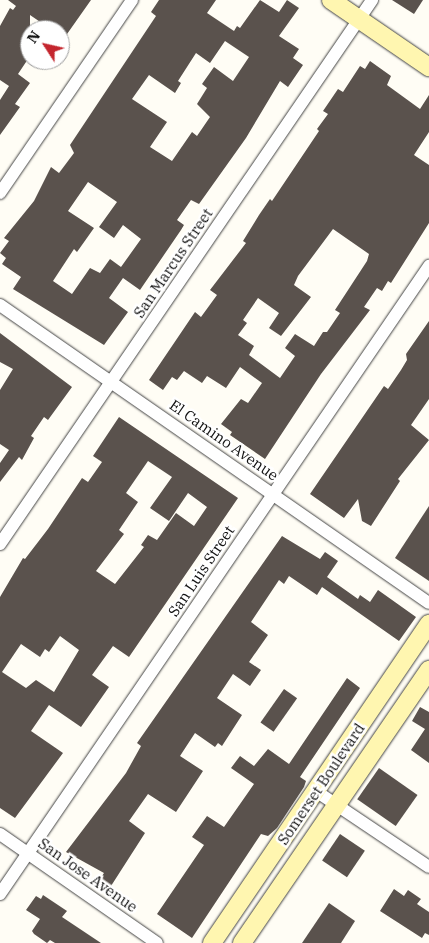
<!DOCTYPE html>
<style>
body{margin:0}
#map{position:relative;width:429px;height:943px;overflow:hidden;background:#fffdf5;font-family:"IBM Plex Serif",serif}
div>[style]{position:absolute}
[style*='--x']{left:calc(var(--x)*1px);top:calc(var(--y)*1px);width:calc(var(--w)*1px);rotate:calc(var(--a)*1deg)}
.building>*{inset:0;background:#5a524d;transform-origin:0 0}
.roads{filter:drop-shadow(0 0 1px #444) drop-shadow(0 0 1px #444)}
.street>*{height:12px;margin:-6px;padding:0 6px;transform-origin:6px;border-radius:6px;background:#fff}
.secondary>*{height:18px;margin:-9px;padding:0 9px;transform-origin:9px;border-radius:9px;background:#fff6b0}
span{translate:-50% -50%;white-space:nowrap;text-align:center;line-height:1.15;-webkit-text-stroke:5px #fff;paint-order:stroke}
.street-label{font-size:15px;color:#111}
.north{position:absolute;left:20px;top:20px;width:50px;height:50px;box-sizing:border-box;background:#fff;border:1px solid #a0a0a0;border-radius:50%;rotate:305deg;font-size:14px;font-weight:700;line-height:20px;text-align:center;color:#111}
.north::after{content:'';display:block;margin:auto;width:18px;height:22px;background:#c4262e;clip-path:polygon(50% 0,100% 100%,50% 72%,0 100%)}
</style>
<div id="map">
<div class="building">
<i style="clip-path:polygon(8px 0,91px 0,60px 44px,60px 30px,52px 30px,30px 15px,30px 56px,18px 74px,30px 83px,15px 104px,20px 107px,0 135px,0 100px,9px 86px,0 80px,0 26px,10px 8px,13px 10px,16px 6px)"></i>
<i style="clip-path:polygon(evenodd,159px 0,216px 0,207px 13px,234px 31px,237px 26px,240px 28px,260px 0,279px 12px,287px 0,299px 8px,279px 36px,299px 49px,293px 58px,303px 65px,288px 87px,280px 81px,246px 138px,199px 204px,191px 200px,177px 220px,184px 225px,181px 230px,140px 290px,123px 278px,109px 298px,128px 312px,104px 345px,13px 289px,21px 277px,2px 264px,6px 258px,0 253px,9px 241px,4px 238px,34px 201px,51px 167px,59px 173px,74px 153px,70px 145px,156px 16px,151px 12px,159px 0,225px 41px,249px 57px,233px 81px,214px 67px,202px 84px,207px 88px,197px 104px,210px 117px,197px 136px,192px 132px,172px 161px,150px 147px,167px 122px,132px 99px,149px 75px,175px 93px,181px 83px,178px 81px,196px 53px,210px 63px,225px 41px,159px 0,88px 182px,117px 202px,99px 227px,114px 238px,123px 225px,141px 239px,121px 267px,110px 259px,100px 273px,90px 268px,72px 294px,53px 281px,74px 249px,77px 252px,94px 228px,68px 211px,88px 182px)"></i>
<i style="clip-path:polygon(392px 0,423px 0,414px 14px)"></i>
<i style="clip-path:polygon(evenodd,370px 61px,391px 76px,387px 85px,420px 109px,429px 95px,429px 132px,414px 155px,429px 165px,429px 223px,391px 283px,388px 281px,382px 291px,377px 288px,364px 307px,370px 310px,321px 374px,265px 459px,230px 435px,232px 432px,221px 424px,241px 399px,248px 403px,262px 383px,240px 367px,226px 388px,207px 376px,202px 383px,184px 371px,177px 380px,172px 377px,163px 390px,149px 380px,195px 312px,201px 317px,217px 295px,210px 290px,246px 243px,243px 241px,259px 215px,270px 199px,272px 201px,319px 131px,317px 129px,328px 114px,323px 111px,338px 89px,343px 92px,360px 66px,365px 69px,370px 61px,333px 229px,369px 254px,367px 261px,335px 310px,340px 313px,327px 332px,323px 332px,314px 346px,295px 334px,285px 348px,295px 356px,280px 378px,249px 355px,254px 346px,238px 335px,247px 323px,243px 320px,258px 298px,279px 313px,269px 328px,281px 336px,311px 297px,294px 285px,298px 276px,333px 229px)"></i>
<i style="clip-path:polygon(429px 321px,429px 399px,411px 425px,429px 440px,398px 479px,400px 481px,371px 526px,362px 521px,358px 499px,344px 518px,310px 494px,384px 386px,388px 389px,401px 370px,407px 360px,406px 354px)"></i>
<i style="clip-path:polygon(0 333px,72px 387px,48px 420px,44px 417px,31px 436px,34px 438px,22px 460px,19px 457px,0 482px,0 463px,9px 450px,0 444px,0 390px,13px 369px,0 362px)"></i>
<i style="clip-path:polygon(evenodd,119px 417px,238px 498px,129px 657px,113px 646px,92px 675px,109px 687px,81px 727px,49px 705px,31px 731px,63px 753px,15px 818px,0 808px,0 597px,23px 558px,25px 559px,48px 529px,82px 478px,88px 482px,102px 462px,93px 456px,119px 417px,148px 461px,172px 477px,150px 508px,169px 521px,188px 493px,207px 507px,194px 526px,176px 513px,157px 540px,148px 535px,141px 545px,144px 547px,115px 584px,96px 571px,124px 534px,119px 530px,138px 502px,126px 493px,148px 461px,119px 417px,60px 636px,79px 650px,54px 692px,36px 680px,26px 688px,2px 672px,21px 644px,40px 657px,45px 649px,49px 652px,60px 636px)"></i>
<i style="clip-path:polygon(429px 506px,429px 581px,395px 558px)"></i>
<i style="clip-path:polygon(282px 536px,320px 559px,325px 552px,338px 561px,327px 577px,358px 599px,360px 595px,370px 602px,378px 590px,416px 617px,399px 641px,322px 587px,317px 595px,289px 576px,284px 584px,279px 580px,251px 622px,268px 635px,249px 662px,261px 670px,250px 686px,233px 674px,217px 698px,242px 715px,222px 746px,218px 743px,215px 747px,195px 733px,180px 756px,203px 771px,176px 812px,148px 794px,129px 821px,145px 833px,111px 886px,100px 879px,104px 873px,66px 852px,126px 773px,141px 746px,137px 743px)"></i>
<i style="clip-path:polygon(347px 678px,360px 688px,300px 777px,306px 781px,304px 787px,277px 828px,268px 836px,261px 834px,192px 938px,157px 914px,204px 845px,192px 837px,207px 816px,224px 827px,254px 784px,231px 768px,240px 756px,254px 766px,268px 749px,289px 764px)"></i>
<i style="left:284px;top:689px;width:16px;height:41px;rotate:35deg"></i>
<i style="clip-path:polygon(420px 707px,429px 712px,429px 763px,411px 750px,425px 729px,412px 721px)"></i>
<i style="left:379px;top:768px;width:47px;height:38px;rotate:35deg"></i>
<i style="left:340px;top:834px;width:30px;height:32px;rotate:34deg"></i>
<i style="clip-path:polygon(394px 889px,404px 896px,408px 890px,421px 899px,417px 904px,429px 912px,429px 935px,425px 933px,422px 938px,380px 911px)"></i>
<i style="clip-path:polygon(43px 895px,67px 911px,62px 917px,101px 943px,55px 943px,50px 940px,47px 943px,34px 934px,32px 931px,40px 919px,26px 910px,36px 896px,41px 899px)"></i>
<i style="clip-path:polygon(329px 903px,355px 921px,341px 943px,302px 943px)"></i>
</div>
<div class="roads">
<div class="street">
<i style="--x:0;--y:193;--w:234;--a:-55.6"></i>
<i style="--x:0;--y:305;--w:522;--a:34.79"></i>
<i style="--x:0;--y:544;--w:659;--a:-55.63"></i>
<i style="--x:316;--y:791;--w:136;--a:33.9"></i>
<i style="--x:0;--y:834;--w:191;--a:34.8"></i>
<i style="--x:0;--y:894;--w:761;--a:-55.66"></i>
</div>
<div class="secondary">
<i style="--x:331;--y:0;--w:119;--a:34.4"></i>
<i style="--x:212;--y:943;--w:386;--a:-55.8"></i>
<i style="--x:242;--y:943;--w:331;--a:-55.6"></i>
</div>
</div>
<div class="street-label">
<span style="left:173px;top:263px;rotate:-56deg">San Marcus Street</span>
<span style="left:224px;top:440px;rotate:35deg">El Camino Avenue</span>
<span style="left:201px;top:571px;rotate:-56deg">San Luis Street</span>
<span style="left:321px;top:784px;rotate:-56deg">Somerset Boulevard</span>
<span style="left:88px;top:875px;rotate:35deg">San Jose Avenue</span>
</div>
<div class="north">N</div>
</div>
